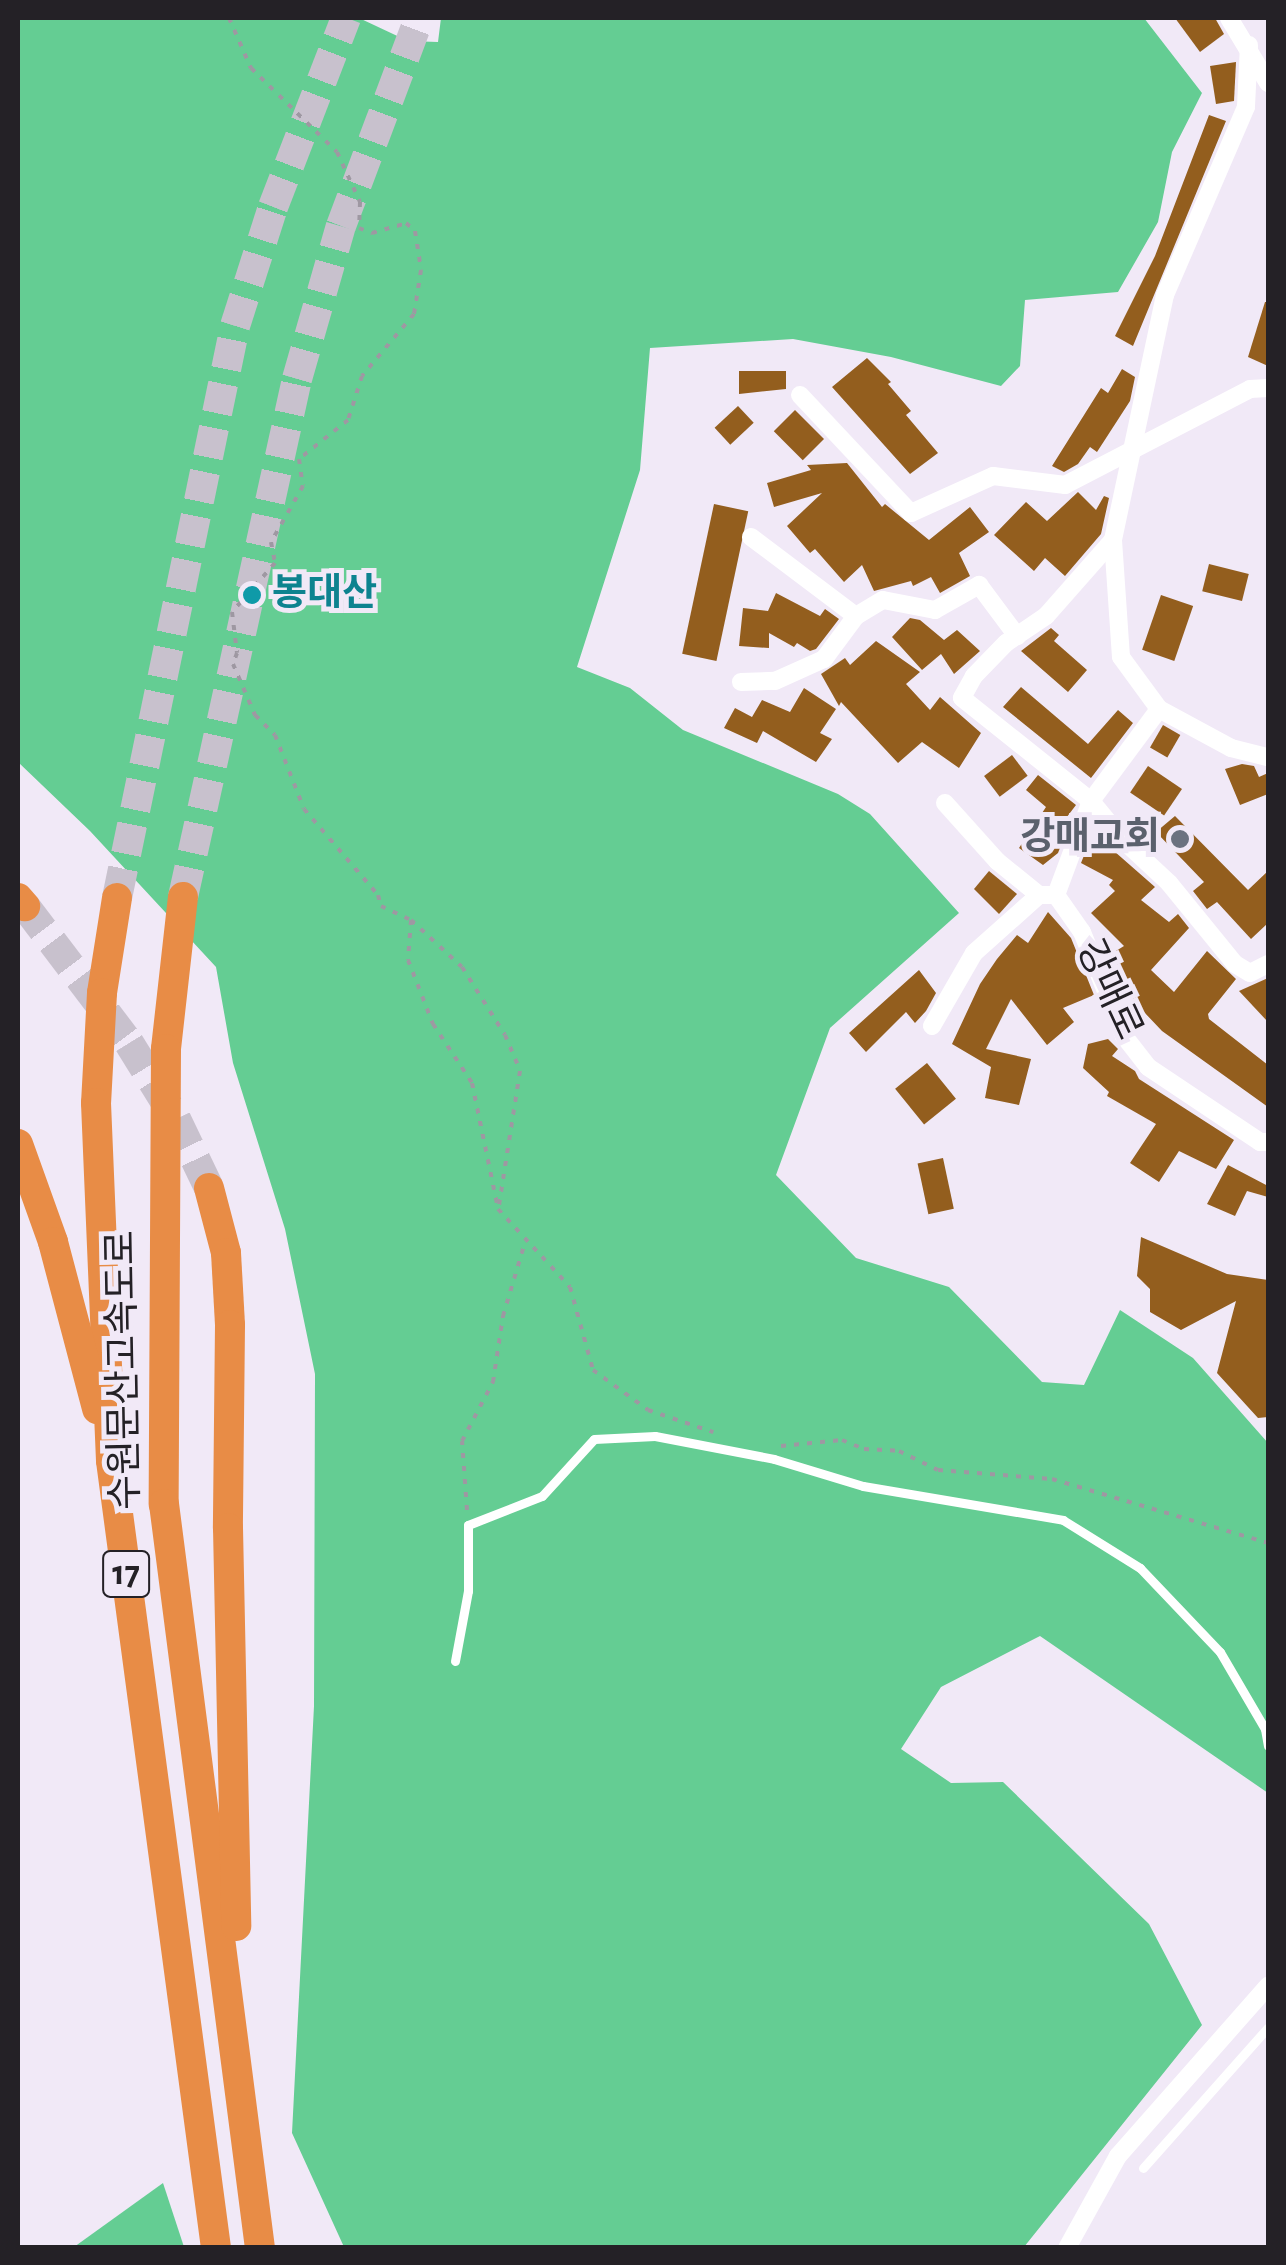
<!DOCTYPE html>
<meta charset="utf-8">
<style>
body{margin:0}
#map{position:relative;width:1286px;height:2265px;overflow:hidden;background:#f1e9f7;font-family:"Alegreya Sans","Noto Sans KR",sans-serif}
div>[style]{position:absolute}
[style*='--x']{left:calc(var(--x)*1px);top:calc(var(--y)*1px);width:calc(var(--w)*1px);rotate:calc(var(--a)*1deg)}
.forest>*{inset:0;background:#64cd93}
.building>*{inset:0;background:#935e1e;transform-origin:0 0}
.highway-tunnel>*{height:30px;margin-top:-15px;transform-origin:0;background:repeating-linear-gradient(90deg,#c8c1cd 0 30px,transparent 0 45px)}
.path>*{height:4px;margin-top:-2px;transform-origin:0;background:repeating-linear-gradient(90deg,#9e98a2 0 5px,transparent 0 13px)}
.lane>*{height:9px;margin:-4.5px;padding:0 4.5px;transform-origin:4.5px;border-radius:4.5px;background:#fff}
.street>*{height:18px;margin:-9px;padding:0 9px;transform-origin:9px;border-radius:9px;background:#fff}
.highway>*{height:30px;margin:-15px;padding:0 15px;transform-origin:15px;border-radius:15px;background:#e88c46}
.dots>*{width:28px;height:28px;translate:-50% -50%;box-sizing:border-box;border:5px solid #f1e9f7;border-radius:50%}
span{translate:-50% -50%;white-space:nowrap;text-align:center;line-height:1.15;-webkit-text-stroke:10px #f1e9f7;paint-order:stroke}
.shield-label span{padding:2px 8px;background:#f1e9f7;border:2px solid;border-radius:8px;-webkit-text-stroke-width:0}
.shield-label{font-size:35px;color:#242126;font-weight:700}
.culture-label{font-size:38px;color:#0d838f;font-weight:700}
.left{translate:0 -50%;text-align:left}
.worship-label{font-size:38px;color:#5b616d;font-weight:700}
.right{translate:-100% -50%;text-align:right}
.street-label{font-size:38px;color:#242126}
.frame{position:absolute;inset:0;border:20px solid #242126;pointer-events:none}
</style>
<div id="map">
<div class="forest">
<i style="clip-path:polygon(18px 18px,359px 18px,408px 41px,438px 42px,441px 18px,1144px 18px,1202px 93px,1172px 152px,1158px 222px,1118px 292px,1025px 300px,1020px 366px,1001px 386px,891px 357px,793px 339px,650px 348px,640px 470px,577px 667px,630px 688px,683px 730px,838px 794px,870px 814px,959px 913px,830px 1028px,776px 1175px,856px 1258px,949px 1287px,1042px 1382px,1084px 1385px,1120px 1310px,1193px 1358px,1268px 1443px,1268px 1793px,1040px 1636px,941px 1687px,901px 1749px,951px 1783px,1003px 1782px,1149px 1924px,1202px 2025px,1024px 2247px,344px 2247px,292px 2133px,314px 1706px,315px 1374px,285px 1229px,233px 1063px,216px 967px,90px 831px,18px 762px)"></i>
<i style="clip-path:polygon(163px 2183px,184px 2247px,74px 2247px)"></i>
</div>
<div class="building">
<i style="clip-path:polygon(1175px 18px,1215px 18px,1224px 34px,1200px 52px)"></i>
<i style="clip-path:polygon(1236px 62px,1234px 101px,1216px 104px,1210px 66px)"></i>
<i style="clip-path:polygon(1209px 115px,1226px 121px,1133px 346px,1115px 336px,1155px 256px)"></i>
<i style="clip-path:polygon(1265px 302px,1268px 302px,1268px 366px,1248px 357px)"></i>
<i style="clip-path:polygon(867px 358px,891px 382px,888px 384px,911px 411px,906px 415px,938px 453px,910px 474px,832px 387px)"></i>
<i style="clip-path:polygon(1122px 369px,1135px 377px,1130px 401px,1097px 452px,1090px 447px,1078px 464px,1064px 472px,1052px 466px,1101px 388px,1108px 393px)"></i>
<i style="clip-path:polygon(739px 371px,786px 371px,786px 389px,739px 394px)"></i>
<i style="left:738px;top:406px;width:23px;height:32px;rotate:47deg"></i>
<i style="left:795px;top:410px;width:41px;height:30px;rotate:45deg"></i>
<i style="clip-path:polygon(847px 463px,882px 507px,885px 504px,929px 540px,970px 507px,989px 532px,959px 553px,970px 576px,940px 593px,931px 577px,913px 586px,911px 581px,874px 591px,862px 565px,844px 582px,815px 549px,810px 553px,787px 526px,822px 493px,774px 507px,767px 483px,811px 470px,807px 465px)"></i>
<i style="clip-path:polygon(1078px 492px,1096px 510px,1104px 496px,1109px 498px,1101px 534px,1065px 576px,1045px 558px,1034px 571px,994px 535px,1026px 502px,1047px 521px)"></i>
<i style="left:714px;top:504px;width:35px;height:153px;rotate:12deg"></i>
<i style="left:1209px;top:564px;width:41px;height:28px;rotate:14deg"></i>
<i style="clip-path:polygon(776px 593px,820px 616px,825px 609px,839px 619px,816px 649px,810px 651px,797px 643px,794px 647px,769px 633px,769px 648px,739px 646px,743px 608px,768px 611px)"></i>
<i style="left:1161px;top:595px;width:34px;height:58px;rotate:19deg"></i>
<i style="clip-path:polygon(910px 618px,920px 620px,944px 640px,957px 630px,980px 651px,954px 674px,941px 654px,922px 670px,892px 637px)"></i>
<i style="clip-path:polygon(1051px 628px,1059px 635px,1054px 641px,1087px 670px,1068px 692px,1021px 651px)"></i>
<i style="clip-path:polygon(876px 641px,920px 672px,906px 684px,930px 710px,940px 697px,981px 733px,959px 768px,922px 742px,898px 763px,841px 702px,839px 706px,821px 674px,845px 658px,850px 665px)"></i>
<i style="clip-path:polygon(1021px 687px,1088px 744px,1118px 710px,1133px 723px,1091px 778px,1003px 707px)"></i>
<i style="clip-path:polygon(804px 688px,836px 709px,820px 733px,832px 739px,816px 762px,763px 731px,757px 743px,724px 728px,735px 708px,752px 717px,762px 700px,790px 712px)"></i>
<i style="left:1163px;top:725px;width:20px;height:26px;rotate:30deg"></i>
<i style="left:1012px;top:755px;width:26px;height:35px;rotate:53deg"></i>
<i style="clip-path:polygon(1242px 764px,1254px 766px,1259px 777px,1268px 773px,1268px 794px,1240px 805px,1225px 769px)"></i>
<i style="left:1148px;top:766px;width:41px;height:32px;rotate:34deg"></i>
<i style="clip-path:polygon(1038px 775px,1076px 805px,1057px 830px,1065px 835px,1058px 853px,1043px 865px,1019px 848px,1046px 807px,1026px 790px)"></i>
<i style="clip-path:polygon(1175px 816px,1248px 890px,1268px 871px,1268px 923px,1251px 939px,1217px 902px,1207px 909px,1193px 891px,1204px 882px,1156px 832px)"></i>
<i style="clip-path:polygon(1098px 837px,1155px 887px,1141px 900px,1169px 922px,1178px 914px,1189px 928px,1151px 970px,1174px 992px,1207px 951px,1236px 979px,1208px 1014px,1209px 1019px,1268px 1065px,1268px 1107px,1162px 1031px,1126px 993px,1111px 954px,1124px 946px,1091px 913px,1115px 891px,1109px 885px,1113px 880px,1081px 863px,1087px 848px,1091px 850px)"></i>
<i style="clip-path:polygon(989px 871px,1017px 894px,999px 914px,974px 889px)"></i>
<i style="clip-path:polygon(1048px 912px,1071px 938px,1094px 995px,1063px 1008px,1074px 1022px,1047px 1045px,1011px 999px,986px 1049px,1031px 1059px,1019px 1105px,985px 1098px,991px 1067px,952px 1044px,980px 984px,997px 959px,1017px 935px,1028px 943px)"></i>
<i style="clip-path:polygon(919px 970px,936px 993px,926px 1011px,915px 1023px,906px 1012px,866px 1052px,849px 1033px)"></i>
<i style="clip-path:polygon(1268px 978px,1268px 1022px,1239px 991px)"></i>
<i style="clip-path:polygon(1108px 1039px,1118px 1049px,1112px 1056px,1135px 1071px,1139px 1079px,1234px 1140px,1216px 1169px,1179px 1151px,1159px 1182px,1130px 1163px,1156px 1124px,1107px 1096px,1109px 1092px,1083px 1068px,1088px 1044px)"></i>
<i style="left:927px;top:1063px;width:46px;height:41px;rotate:51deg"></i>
<i style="left:943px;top:1158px;width:52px;height:26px;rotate:78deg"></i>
<i style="clip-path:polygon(1228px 1165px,1268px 1186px,1268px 1197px,1247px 1191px,1235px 1216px,1207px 1204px)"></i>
<i style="clip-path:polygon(1141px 1237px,1227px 1274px,1268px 1280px,1268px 1417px,1258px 1418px,1217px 1373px,1236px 1301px,1181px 1330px,1150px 1312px,1150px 1289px,1137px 1276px)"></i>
</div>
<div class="highway-tunnel">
<i style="--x:183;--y:897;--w:530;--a:-77.59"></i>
<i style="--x:297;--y:379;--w:159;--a:-74"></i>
<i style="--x:341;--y:226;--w:222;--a:-69.4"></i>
<i style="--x:117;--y:898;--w:584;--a:-78.34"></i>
<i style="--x:235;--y:326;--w:125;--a:-72.3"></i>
<i style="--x:273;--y:207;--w:203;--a:-68.9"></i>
<i style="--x:25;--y:906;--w:172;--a:52.8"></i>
<i style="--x:129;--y:1043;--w:89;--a:58.3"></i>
<i style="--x:176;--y:1119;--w:76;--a:64.4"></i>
</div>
<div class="path">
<i style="--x:229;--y:18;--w:55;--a:66.3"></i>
<i style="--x:251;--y:68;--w:120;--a:44.3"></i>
<i style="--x:337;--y:152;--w:55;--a:65.3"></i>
<i style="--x:360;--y:202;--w:26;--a:92"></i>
<i style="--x:359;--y:228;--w:14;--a:21"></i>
<i style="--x:372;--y:233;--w:35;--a:-16"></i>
<i style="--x:406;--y:223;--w:12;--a:42"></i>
<i style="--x:415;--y:231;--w:39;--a:81"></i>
<i style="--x:421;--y:270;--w:45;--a:99"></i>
<i style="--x:414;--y:314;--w:81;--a:130"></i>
<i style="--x:362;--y:376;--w:46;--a:107.7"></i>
<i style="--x:348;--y:420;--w:63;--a:141.5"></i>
<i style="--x:299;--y:459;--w:27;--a:82"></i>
<i style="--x:303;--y:486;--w:64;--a:119.7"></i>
<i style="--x:271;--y:542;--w:21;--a:79"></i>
<i style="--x:275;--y:563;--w:65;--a:131.3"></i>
<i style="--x:232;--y:612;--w:41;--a:83"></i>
<i style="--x:237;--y:653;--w:12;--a:110"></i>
<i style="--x:233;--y:664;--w:56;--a:66.7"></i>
<i style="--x:255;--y:715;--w:28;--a:45"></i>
<i style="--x:275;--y:735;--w:79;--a:68.6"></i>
<i style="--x:304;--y:809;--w:113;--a:49.3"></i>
<i style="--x:378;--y:895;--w:11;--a:75"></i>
<i style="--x:381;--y:906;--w:33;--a:25"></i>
<i style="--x:411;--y:920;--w:40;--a:94.3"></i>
<i style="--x:408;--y:960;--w:69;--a:68.7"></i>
<i style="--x:433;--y:1024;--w:71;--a:56.5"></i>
<i style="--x:472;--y:1083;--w:129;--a:78.3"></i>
<i style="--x:498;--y:1209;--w:106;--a:47.3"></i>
<i style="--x:570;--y:1287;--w:86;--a:74.5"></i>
<i style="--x:593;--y:1370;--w:68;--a:36"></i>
<i style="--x:648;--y:1410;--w:69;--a:18.7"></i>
<i style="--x:411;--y:920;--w:69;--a:42.7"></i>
<i style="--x:462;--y:967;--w:80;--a:57.7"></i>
<i style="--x:505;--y:1035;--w:39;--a:67"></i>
<i style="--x:520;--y:1071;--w:136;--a:98.9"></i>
<i style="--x:781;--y:1446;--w:61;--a:-5.6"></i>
<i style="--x:842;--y:1440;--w:24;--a:22"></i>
<i style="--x:864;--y:1449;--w:35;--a:3"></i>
<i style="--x:899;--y:1451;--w:43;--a:26"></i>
<i style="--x:938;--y:1470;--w:114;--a:4.5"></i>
<i style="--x:1052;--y:1479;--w:225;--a:16.5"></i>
<i style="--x:467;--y:1510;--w:69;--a:-94.1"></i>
<i style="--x:462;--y:1441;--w:67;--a:-62.3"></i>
<i style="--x:493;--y:1382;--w:67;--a:-81.4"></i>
<i style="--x:503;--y:1316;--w:77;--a:-73.4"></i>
</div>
<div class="lane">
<i style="--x:455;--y:1661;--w:71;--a:-79.5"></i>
<i style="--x:468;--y:1591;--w:66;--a:-90"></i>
<i style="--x:468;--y:1525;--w:79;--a:-21.4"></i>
<i style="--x:542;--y:1496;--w:77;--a:-47.6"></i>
<i style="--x:594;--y:1439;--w:61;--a:-2.8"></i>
<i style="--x:655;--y:1436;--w:121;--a:10.9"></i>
<i style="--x:774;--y:1459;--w:93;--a:16.9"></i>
<i style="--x:863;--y:1486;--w:203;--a:9.6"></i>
<i style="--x:1063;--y:1520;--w:91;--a:31.9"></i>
<i style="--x:1140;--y:1568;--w:116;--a:46.4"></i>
<i style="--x:1220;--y:1652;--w:89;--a:59.7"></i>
<i style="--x:1265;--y:1729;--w:17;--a:80"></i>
<i style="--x:1143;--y:2168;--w:188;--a:-48.4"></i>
</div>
<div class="street">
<i style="--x:1229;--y:18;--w:76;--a:59"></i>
<i style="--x:1249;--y:45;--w:62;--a:92.8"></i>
<i style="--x:1246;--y:107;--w:205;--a:113.3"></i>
<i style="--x:1165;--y:295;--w:250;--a:102"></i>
<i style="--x:1113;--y:540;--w:117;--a:86.1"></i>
<i style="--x:1121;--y:657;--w:64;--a:53.8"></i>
<i style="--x:1159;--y:709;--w:82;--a:28.4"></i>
<i style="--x:1231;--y:748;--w:38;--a:14"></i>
<i style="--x:800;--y:395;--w:162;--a:46.8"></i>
<i style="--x:911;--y:513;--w:90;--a:-24.3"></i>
<i style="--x:993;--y:476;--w:73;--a:7.1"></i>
<i style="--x:1065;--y:485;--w:208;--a:-27.4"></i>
<i style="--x:1250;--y:389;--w:18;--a:-3"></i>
<i style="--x:751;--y:537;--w:131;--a:37"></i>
<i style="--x:856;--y:616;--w:31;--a:-31"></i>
<i style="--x:883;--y:600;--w:53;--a:10.9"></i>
<i style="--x:935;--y:610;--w:51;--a:-29.6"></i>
<i style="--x:979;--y:585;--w:64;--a:53.3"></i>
<i style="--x:1113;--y:540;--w:101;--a:131.4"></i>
<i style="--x:1046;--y:616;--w:48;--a:146"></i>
<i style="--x:1006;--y:643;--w:46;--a:134.1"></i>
<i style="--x:974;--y:676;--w:25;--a:119"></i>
<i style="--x:962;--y:698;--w:165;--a:38.6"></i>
<i style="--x:1091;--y:801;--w:52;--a:50.5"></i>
<i style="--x:1124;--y:841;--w:62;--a:43"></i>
<i style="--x:1169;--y:883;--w:104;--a:50.8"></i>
<i style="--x:1235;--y:964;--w:17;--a:31"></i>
<i style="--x:1250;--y:973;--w:20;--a:-27"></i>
<i style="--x:741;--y:682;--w:34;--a:-2"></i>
<i style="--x:775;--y:681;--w:54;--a:-24.2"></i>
<i style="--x:824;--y:659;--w:54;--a:-53.3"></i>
<i style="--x:945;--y:803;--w:78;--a:48.1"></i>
<i style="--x:997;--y:861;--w:54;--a:39"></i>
<i style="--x:1056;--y:895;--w:45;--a:54.9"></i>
<i style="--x:1082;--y:932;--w:112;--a:68"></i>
<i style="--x:1124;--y:1036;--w:39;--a:52"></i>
<i style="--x:1148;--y:1067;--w:135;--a:33.8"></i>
<i style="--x:1260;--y:1142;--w:8;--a:0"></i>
<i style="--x:932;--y:1026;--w:84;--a:-60.1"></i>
<i style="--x:974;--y:953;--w:87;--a:-41.7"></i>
<i style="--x:1039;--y:895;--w:17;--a:0"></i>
<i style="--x:1056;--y:895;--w:100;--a:-69.6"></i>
<i style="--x:1091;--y:801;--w:114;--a:-53.5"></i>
<i style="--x:1067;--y:2248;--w:105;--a:-61"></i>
<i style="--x:1118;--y:2156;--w:227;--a:-48.6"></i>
</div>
<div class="highway">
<i style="--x:183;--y:897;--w:153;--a:96.4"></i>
<i style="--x:166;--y:1049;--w:455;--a:90.3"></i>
<i style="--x:164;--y:1504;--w:750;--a:82.65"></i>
<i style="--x:18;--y:898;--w:11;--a:49"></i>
<i style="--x:117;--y:898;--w:96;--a:99"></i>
<i style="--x:102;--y:993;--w:110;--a:93.1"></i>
<i style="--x:96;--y:1103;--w:358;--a:87.6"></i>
<i style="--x:111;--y:1461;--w:794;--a:82.4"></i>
<i style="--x:18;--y:1144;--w:104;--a:70.3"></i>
<i style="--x:53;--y:1242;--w:173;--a:75.2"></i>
<i style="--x:209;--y:1188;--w:67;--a:75.3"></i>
<i style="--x:226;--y:1253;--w:72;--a:86.8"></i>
<i style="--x:230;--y:1325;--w:203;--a:90.6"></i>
<i style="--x:228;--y:1528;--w:398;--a:88.8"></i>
</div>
<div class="dots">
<i style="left:252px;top:595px;background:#0f9aa8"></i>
<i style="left:1180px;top:839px;background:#6b7280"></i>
</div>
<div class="shield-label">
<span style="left:126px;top:1574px">17</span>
</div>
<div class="culture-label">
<span class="left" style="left:272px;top:595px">봉대산</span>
</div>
<div class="worship-label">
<span class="right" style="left:1160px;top:839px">강매교회</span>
</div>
<div class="street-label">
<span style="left:1108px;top:990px;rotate:65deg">강매로</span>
<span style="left:125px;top:1370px;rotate:-91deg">수원문산고속도로</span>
</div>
<div class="frame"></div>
</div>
